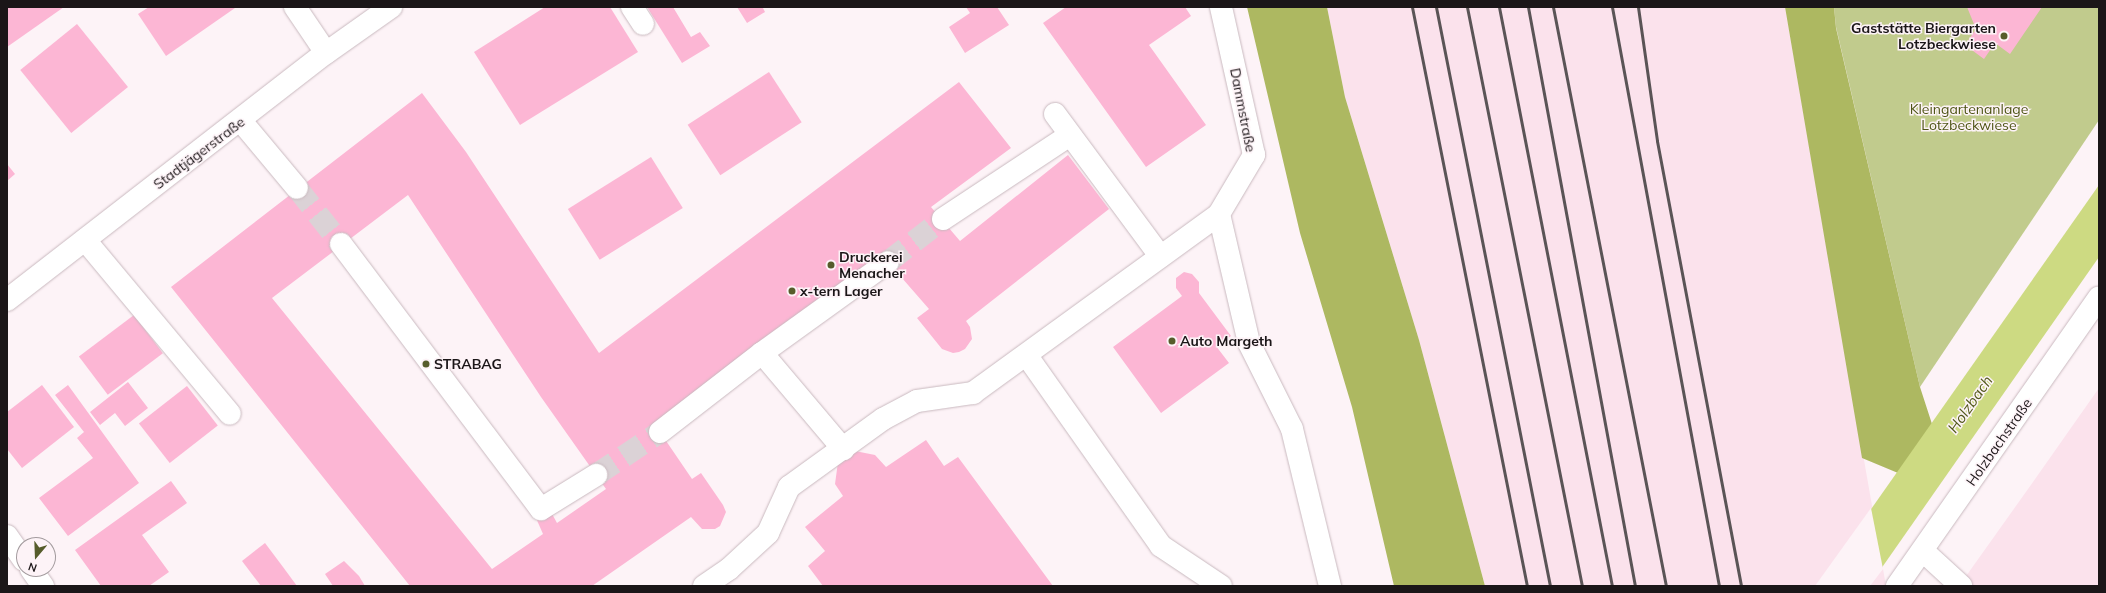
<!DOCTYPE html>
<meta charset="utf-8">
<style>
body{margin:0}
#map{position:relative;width:2106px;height:593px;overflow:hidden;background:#fdf3f7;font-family:Mulish,sans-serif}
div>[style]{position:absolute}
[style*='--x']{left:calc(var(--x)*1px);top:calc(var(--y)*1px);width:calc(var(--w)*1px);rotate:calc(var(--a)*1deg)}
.built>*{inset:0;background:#fbe2ec}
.green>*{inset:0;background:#c1cb8d}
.forest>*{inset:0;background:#adb861}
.water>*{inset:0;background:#cdda82}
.pier>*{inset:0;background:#fdf3f7}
.building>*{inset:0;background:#fcb6d4;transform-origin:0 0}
.minor-tunnel>*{height:22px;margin-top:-11px;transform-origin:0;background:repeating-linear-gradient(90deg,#dbd2d6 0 22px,transparent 0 33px)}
.roads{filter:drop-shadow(0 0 1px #c9b9bf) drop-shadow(0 0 1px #c9b9bf)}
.minor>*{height:22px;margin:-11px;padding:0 11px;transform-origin:11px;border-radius:11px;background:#fff}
.major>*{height:22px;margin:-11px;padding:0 11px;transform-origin:11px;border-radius:11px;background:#fff}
.rail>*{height:3px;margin:-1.5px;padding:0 1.5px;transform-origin:1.5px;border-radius:1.5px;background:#5a5456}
.dots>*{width:11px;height:11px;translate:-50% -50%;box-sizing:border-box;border:2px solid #fdf3f7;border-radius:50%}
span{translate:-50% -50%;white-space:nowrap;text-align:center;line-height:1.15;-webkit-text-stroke:3px #fdf3f7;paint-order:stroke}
.poi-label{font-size:14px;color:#1b1618;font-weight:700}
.right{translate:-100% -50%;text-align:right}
.left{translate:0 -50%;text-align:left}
.park-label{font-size:14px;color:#4e5515}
.street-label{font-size:14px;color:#1b1618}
.water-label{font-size:15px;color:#535a1b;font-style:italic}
.frame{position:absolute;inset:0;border:8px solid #1b1618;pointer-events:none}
.north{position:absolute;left:16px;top:537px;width:40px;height:40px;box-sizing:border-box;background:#fdf3f7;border:1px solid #a39b9e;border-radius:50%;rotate:199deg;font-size:11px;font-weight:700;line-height:16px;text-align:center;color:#1b1618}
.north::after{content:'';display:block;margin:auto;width:14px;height:18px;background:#565c2b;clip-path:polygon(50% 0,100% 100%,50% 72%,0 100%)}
</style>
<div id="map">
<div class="built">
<i style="clip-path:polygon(1327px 7px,1785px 7px,1886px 586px,1485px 586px,1419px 340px,1345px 97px)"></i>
<i style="clip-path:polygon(2099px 388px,2099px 586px,1959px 586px,2033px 482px)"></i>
</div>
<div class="green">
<i style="clip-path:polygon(1834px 7px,2099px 7px,2099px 120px,1920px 387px,1836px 27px)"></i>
</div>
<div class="forest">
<i style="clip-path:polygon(1247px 7px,1327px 7px,1345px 97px,1419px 340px,1485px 586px,1394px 586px,1352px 407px,1300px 233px)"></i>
<i style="clip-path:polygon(1785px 7px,1834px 7px,1836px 28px,1920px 387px,1932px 424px,1898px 473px,1862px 458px)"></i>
</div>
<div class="water">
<i style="clip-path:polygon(2099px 185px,2099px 257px,1883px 566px,1868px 586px,1817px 586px)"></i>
</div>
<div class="pier">
<i style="clip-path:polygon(1871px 508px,1883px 569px,1870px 586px,1815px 586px)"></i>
</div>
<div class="building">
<i style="clip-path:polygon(7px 7px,64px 7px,7px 47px)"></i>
<i style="clip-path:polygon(149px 7px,234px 7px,235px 8px,166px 56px,138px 14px)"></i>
<i style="clip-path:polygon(545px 7px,610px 7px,638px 52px,520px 125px,474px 52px)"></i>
<i style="clip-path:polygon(647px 7px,673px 7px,691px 37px,700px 32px,710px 46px,682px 63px)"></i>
<i style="clip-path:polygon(737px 7px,765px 7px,763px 8px,765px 12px,747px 23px)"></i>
<i style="clip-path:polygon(966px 7px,997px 7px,1009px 25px,965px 53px,949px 27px,970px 13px)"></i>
<i style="clip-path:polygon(1066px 7px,1185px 7px,1191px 16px,1149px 45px,1206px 125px,1146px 167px,1043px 23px)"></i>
<i style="clip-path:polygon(1967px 7px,2042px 7px,2010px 54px,1995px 43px,1984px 59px,1965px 45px,1976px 29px)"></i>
<i style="left:77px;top:24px;width:81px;height:73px;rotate:51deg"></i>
<i style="left:769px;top:72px;width:60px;height:97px;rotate:57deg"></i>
<i style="clip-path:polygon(evenodd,959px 82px,1011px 148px,931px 207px,960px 241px,1068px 155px,1109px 209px,966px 321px,970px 327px,972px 339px,965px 349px,959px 352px,953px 353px,942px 349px,917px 318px,929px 309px,888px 262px,660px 432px,692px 479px,701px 473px,723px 505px,726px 512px,720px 526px,715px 529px,702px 529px,691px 517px,592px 586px,410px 586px,171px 287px,422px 93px,466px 152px,599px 353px,959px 82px,408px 195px,541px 397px,606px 489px,557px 523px,551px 512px,536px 518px,543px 534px,492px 569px,272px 298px,408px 195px)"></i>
<i style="left:651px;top:157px;width:60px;height:98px;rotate:58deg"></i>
<i style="clip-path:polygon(7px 164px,15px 174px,7px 181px)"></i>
<i style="clip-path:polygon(1184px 272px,1192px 274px,1199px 282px,1199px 293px,1231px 336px,1216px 346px,1229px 363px,1161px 413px,1113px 347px,1182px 296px,1176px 288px,1176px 278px)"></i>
<i style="left:134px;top:315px;width:48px;height:69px;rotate:53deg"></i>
<i style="clip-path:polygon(128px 382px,148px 408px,125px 426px,115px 413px,100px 425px,90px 412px)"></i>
<i style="clip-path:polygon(42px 385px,74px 427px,22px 468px,7px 449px,7px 412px)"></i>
<i style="clip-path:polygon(68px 385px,139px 483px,68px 536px,39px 498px,93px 458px,77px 438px,84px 432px,55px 395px)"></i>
<i style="left:187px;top:386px;width:50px;height:61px;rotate:52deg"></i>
<i style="clip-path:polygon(926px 440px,944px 466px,958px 457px,1053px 586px,823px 586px,808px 566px,825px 551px,805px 527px,843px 496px,835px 484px,838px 462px,855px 451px,875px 455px,886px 467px)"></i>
<i style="clip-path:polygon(171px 481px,187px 503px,142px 535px,169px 572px,149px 586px,101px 586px,75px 550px)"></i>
<i style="clip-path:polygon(265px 543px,283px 567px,297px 586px,261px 586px,242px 561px)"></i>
<i style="clip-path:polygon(344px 561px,359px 576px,365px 586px,333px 586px,325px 574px)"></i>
</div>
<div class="minor-tunnel">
<i style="--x:297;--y:188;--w:71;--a:51.8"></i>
<i style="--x:888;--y:262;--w:70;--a:-38"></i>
<i style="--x:596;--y:475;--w:77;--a:-33.9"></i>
</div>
<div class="roads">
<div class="minor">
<i style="--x:295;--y:7;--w:55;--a:56"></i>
<i style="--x:632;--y:7;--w:20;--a:57"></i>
<i style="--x:1055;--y:114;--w:177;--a:53.5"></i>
<i style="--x:241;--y:121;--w:87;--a:50.1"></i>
<i style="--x:1219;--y:214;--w:132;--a:76.9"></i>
<i style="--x:1249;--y:343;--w:96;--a:63.4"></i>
<i style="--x:1292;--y:429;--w:162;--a:76.4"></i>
<i style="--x:943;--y:219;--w:152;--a:-33.5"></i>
<i style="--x:85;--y:240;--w:226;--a:50.2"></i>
<i style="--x:341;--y:244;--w:332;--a:53"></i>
<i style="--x:541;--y:509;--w:65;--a:-31.7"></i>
<i style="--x:7;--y:300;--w:403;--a:-37.8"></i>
<i style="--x:326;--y:53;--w:80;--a:-35.3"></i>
<i style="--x:762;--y:353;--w:126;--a:49.8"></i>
<i style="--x:1027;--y:356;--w:232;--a:54.8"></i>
<i style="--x:1161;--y:546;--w:72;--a:33.7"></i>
<i style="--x:660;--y:432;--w:129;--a:-37.8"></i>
<i style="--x:762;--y:353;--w:155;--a:-35.8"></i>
<i style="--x:7;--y:536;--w:29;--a:55"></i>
<i style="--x:1923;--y:551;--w:52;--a:42.6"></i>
<i style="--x:31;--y:569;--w:21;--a:55"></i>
<i style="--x:704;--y:586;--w:30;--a:-34"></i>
<i style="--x:729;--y:569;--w:53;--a:-42.7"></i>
<i style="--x:768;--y:533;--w:51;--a:-65.5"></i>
<i style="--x:789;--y:487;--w:116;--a:-35.9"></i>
<i style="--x:883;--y:419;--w:38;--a:-28"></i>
<i style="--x:917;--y:401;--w:57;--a:-8.1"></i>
<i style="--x:973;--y:393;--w:304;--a:-36"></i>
<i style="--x:1219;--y:214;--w:69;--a:-59.3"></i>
<i style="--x:1254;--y:155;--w:152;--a:-102.6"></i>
</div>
<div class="major">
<i style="--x:1897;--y:586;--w:352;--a:-55"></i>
</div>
</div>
<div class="rail">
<i style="--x:1412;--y:7;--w:590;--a:78.77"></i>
<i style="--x:1436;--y:7;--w:590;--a:78.86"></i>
<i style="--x:1467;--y:7;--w:590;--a:78.77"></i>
<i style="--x:1499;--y:7;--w:590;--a:78.96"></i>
<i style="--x:1528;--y:7;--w:589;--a:79.53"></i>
<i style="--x:1553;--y:7;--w:590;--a:78.96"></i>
<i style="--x:1612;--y:7;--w:589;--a:79.53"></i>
<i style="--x:1638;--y:7;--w:135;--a:81.9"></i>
<i style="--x:1657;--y:141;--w:453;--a:79.3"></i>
</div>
<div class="dots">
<i style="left:2004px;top:36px;background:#565c2b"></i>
<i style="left:831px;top:265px;background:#565c2b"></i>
<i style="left:792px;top:291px;background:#565c2b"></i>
<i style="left:1172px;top:341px;background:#565c2b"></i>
<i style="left:426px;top:364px;background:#565c2b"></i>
</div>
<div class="poi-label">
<span class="right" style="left:1996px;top:36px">Gaststätte Biergarten<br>Lotzbeckwiese</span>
<span class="left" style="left:839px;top:265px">Druckerei<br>Menacher</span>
<span class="left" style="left:800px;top:291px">x-tern Lager</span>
<span class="left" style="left:1180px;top:341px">Auto Margeth</span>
<span class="left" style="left:434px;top:364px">STRABAG</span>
</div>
<div class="park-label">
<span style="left:1969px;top:117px">Kleingartenanlage<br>Lotzbeckwiese</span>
</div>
<div class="street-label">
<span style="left:1243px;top:110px;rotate:79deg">Dammstraße</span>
<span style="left:199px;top:153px;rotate:-37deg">Stadtjägerstraße</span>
<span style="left:1999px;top:442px;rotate:-55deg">Holzbachstraße</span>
</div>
<div class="water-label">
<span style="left:1970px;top:404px;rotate:-55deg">Holzbach</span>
</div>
<div class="frame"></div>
<div class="north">N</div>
</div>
